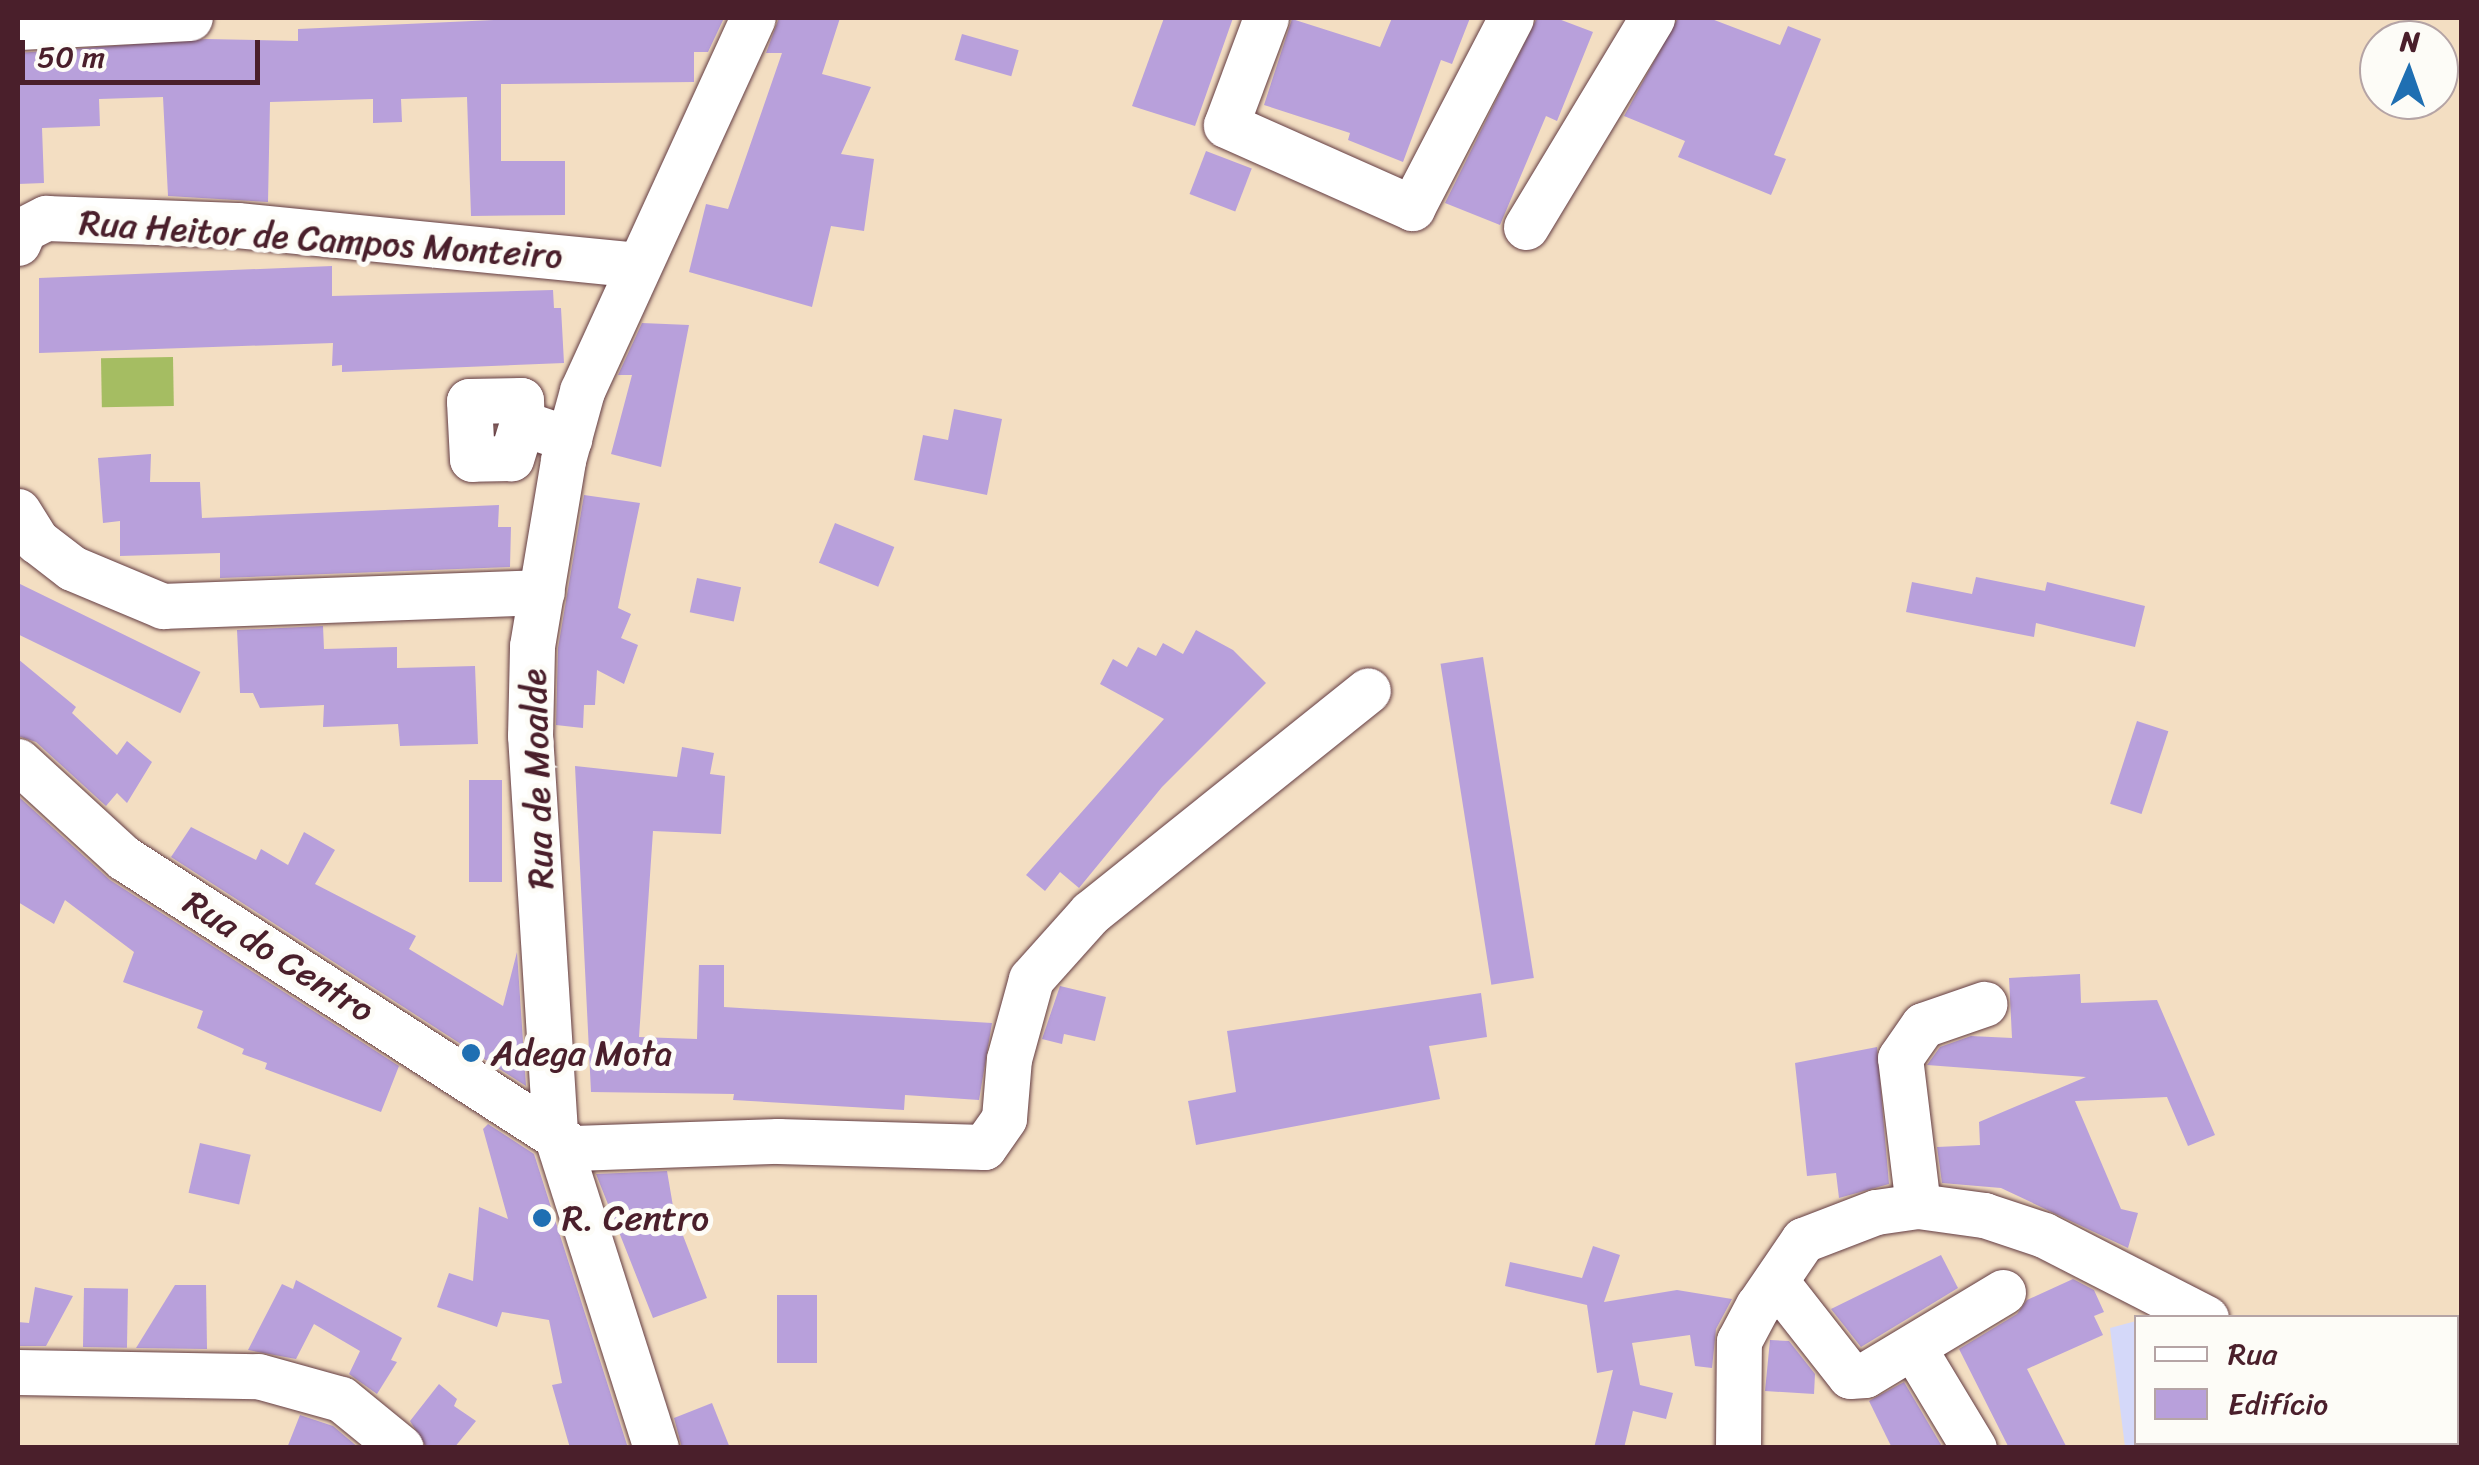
<!DOCTYPE html>
<meta charset="utf-8">
<style>
body{margin:0}
#map{position:relative;width:2479px;height:1465px;overflow:hidden;background:#f3dec2;font-family:Sriracha,sans-serif}
div>[style]{position:absolute}
[style*='--x']{left:calc(var(--x)*1px);top:calc(var(--y)*1px);width:calc(var(--w)*1px);rotate:calc(var(--a)*1deg)}
.built>*{inset:0;background:#d4d8f9}
.green>*{inset:0;background:#a5bd62;transform-origin:0 0}
.building>*{inset:0;background:#b8a0db;transform-origin:0 0}
.roads{filter:drop-shadow(0 0 2px #633c42) drop-shadow(0 0 2px #633c42)}
.minor>*{height:45px;margin:-22.5px;padding:0 22.5px;transform-origin:22.5px;border-radius:22.5px;background:#fff}
.dots>*{width:28px;height:28px;translate:-50% -50%;box-sizing:border-box;border:5px solid #fdfcf7;border-radius:50%}
span{translate:-50% -50%;white-space:nowrap;text-align:center;line-height:1.15;-webkit-text-stroke:10px #fdfcf7;paint-order:stroke}
.street-label{font-size:35px;color:#4a1f2b}
.poi-label{font-size:35px;color:#4a1f2b}
.left{translate:0 -50%;text-align:left}
.frame{position:absolute;inset:0;border:20px solid #4a1f2b;pointer-events:none}
.legend{position:absolute;left:2134px;top:1315px;width:325px;height:130px;box-sizing:border-box;background:#fdfcf7;border:2px solid #b5a4a5;margin:0;padding:12px 18px;list-style:none;font-size:30px;color:#4a1f2b}
.legend li{display:flex;align-items:center;gap:20px;height:50px}
.legend b{width:50px;border:2px solid #b5a4a5}
.north{position:absolute;left:2359px;top:20px;width:100px;height:100px;box-sizing:border-box;background:#fdfcf7;border:2px solid #b5a4a5;border-radius:50%;rotate:2deg;font-size:28px;font-weight:700;line-height:40px;text-align:center;color:#4a1f2b}
.north::after{content:'';display:block;margin:auto;width:35px;height:45px;background:#1f6fb2;clip-path:polygon(50% 0,100% 100%,50% 72%,0 100%)}
.scale{position:absolute;left:20px;top:40px;width:240px;height:45px;box-sizing:border-box;border:5px solid #4a1f2b;border-top:0;padding-left:12px;font-size:30px;line-height:35px;white-space:nowrap;color:#4a1f2b;-webkit-text-stroke:8px #fdfcf7;paint-order:stroke}
</style>
<div id="map">
<div class="built">
<i style="clip-path:polygon(2136px 1321px,2136px 1442px,2312px 1447px,2125px 1447px,2110px 1328px)"></i>
</div>
<div class="green">
<i style="left:173px;top:357px;width:49px;height:72px;rotate:89deg"></i>
</div>
<div class="building">
<i style="clip-path:polygon(535px 18px,724px 18px,708px 52px,694px 52px,694px 82px,501px 84px,501px 161px,565px 161px,565px 215px,471px 216px,467px 97px,401px 99px,402px 122px,373px 123px,373px 99px,270px 102px,268px 202px,168px 196px,163px 97px,99px 99px,100px 126px,42px 128px,44px 183px,18px 184px,18px 53px,206px 39px,298px 41px,298px 29px)"></i>
<i style="clip-path:polygon(779px 18px,840px 18px,822px 74px,871px 87px,841px 154px,874px 159px,864px 231px,831px 226px,812px 307px,689px 272px,706px 204px,728px 209px,782px 53px,766px 53px)"></i>
<i style="clip-path:polygon(1164px 18px,1233px 18px,1195px 126px,1132px 106px)"></i>
<i style="clip-path:polygon(1392px 18px,1470px 18px,1452px 64px,1441px 60px,1403px 162px,1348px 140px,1350px 133px,1264px 105px,1292px 19px,1380px 47px)"></i>
<i style="clip-path:polygon(1537px 18px,1556px 18px,1593px 32px,1557px 121px,1546px 116px,1500px 225px,1445px 203px)"></i>
<i style="clip-path:polygon(1678px 18px,1709px 18px,1780px 45px,1788px 26px,1821px 39px,1774px 155px,1786px 159px,1771px 195px,1678px 157px,1685px 141px,1624px 116px)"></i>
<i style="left:962px;top:34px;width:59px;height:27px;rotate:16deg"></i>
<i style="left:1206px;top:151px;width:49px;height:46px;rotate:21deg"></i>
<i style="clip-path:polygon(332px 266px,332px 296px,553px 290px,554px 308px,561px 308px,564px 363px,342px 372px,342px 365px,332px 366px,333px 343px,39px 353px,39px 278px)"></i>
<i style="clip-path:polygon(642px 323px,689px 325px,661px 467px,611px 454px,632px 375px,618px 375px)"></i>
<i style="clip-path:polygon(954px 409px,1002px 419px,987px 495px,914px 480px,923px 435px,948px 440px)"></i>
<i style="clip-path:polygon(151px 454px,150px 482px,200px 482px,202px 518px,499px 505px,498px 527px,511px 527px,510px 567px,220px 578px,220px 553px,120px 556px,120px 521px,103px 523px,98px 458px)"></i>
<i style="clip-path:polygon(584px 495px,640px 503px,618px 608px,631px 614px,621px 638px,638px 645px,624px 684px,597px 670px,595px 705px,584px 705px,583px 728px,556px 725px,558px 648px)"></i>
<i style="left:835px;top:523px;width:64px;height:43px;rotate:22deg"></i>
<i style="clip-path:polygon(1976px 577px,2045px 591px,2047px 582px,2145px 606px,2135px 647px,2036px 623px,2034px 637px,1906px 612px,1912px 582px,1972px 594px)"></i>
<i style="left:697px;top:578px;width:45px;height:35px;rotate:12deg"></i>
<i style="left:18px;top:583px;width:203px;height:46px;rotate:26deg"></i>
<i style="clip-path:polygon(323px 626px,324px 649px,397px 647px,397px 668px,475px 666px,478px 744px,400px 746px,398px 724px,323px 727px,324px 705px,260px 708px,253px 693px,240px 693px,237px 630px)"></i>
<i style="clip-path:polygon(1196px 630px,1233px 650px,1266px 683px,1162px 787px,1079px 888px,1060px 872px,1045px 891px,1026px 875px,1164px 719px,1100px 684px,1113px 659px,1127px 667px,1138px 647px,1156px 656px,1163px 643px,1183px 654px)"></i>
<i style="left:1483px;top:657px;width:325px;height:43px;rotate:81deg"></i>
<i style="clip-path:polygon(18px 659px,76px 707px,72px 713px,117px 755px,127px 741px,152px 762px,127px 803px,117px 793px,106px 806px,36px 742px,18px 736px)"></i>
<i style="left:2137px;top:721px;width:33px;height:87px;rotate:18deg"></i>
<i style="clip-path:polygon(682px 747px,714px 753px,710px 774px,725px 776px,721px 834px,653px 831px,639px 1037px,697px 1039px,699px 965px,724px 965px,724px 1007px,992px 1023px,979px 1100px,905px 1095px,904px 1110px,733px 1100px,734px 1094px,591px 1092px,575px 766px,677px 777px)"></i>
<i style="left:469px;top:780px;width:33px;height:102px"></i>
<i style="clip-path:polygon(18px 796px,110px 880px,399px 1066px,381px 1112px,265px 1069px,267px 1063px,242px 1054px,244px 1049px,197px 1028px,203px 1011px,123px 982px,134px 952px,65px 900px,54px 924px,18px 902px)"></i>
<i style="clip-path:polygon(191px 827px,256px 860px,261px 849px,288px 865px,304px 832px,335px 850px,315px 884px,416px 936px,409px 949px,503px 1006px,517px 952px,526px 1086px,171px 857px)"></i>
<i style="clip-path:polygon(2080px 974px,2081px 1003px,2157px 1000px,2215px 1135px,2188px 1146px,2167px 1097px,2075px 1101px,2121px 1209px,2138px 1213px,2128px 1248px,2001px 1188px,1942px 1183px,1937px 1147px,1980px 1145px,1979px 1122px,2086px 1077px,1927px 1065px,1940px 1047px,1971px 1036px,2012px 1038px,2009px 978px)"></i>
<i style="clip-path:polygon(1060px 986px,1106px 997px,1095px 1041px,1064px 1034px,1062px 1044px,1042px 1039px)"></i>
<i style="clip-path:polygon(1481px 993px,1487px 1037px,1429px 1046px,1440px 1099px,1196px 1145px,1188px 1101px,1236px 1092px,1227px 1031px)"></i>
<i style="clip-path:polygon(1877px 1047px,1889px 1184px,1839px 1198px,1836px 1173px,1807px 1176px,1795px 1063px)"></i>
<i style="clip-path:polygon(488px 1124px,534px 1154px,628px 1448px,570px 1448px,552px 1385px,562px 1383px,549px 1320px,502px 1312px,497px 1327px,437px 1307px,449px 1273px,473px 1281px,479px 1207px,508px 1219px,483px 1129px)"></i>
<i style="left:200px;top:1143px;width:52px;height:51px;rotate:13deg"></i>
<i style="clip-path:polygon(667px 1171px,674px 1212px,707px 1298px,653px 1318px,596px 1174px)"></i>
<i style="clip-path:polygon(1593px 1246px,1620px 1255px,1604px 1302px,1677px 1290px,1732px 1299px,1716px 1329px,1712px 1368px,1695px 1366px,1690px 1335px,1632px 1343px,1640px 1385px,1673px 1393px,1666px 1419px,1633px 1411px,1624px 1448px,1594px 1448px,1613px 1370px,1597px 1373px,1587px 1305px,1505px 1286px,1510px 1262px,1582px 1278px)"></i>
<i style="clip-path:polygon(1941px 1255px,1958px 1288px,1861px 1347px,1831px 1309px)"></i>
<i style="clip-path:polygon(2073px 1279px,2094px 1290px,2104px 1312px,2094px 1316px,2103px 1335px,2027px 1369px,2067px 1448px,2009px 1448px,1959px 1349px,2017px 1314px,2027px 1300px)"></i>
<i style="clip-path:polygon(296px 1280px,402px 1338px,391px 1360px,397px 1362px,377px 1394px,349px 1374px,360px 1351px,314px 1324px,296px 1359px,248px 1350px,282px 1284px,293px 1289px)"></i>
<i style="clip-path:polygon(175px 1285px,206px 1285px,207px 1349px,136px 1348px)"></i>
<i style="clip-path:polygon(35px 1287px,73px 1296px,46px 1346px,18px 1346px,18px 1322px,29px 1323px)"></i>
<i style="left:84px;top:1288px;width:44px;height:59px;rotate:1deg"></i>
<i style="left:777px;top:1295px;width:40px;height:68px"></i>
<i style="clip-path:polygon(1770px 1340px,1789px 1341px,1815px 1374px,1814px 1394px,1765px 1391px)"></i>
<i style="clip-path:polygon(1904px 1382px,1943px 1448px,1892px 1448px,1869px 1401px)"></i>
<i style="clip-path:polygon(439px 1384px,457px 1399px,454px 1406px,476px 1421px,454px 1448px,427px 1448px,410px 1421px)"></i>
<i style="clip-path:polygon(712px 1403px,730px 1448px,682px 1448px,674px 1418px)"></i>
<i style="clip-path:polygon(300px 1415px,333px 1426px,359px 1448px,287px 1448px)"></i>
</div>
<div class="roads">
<div class="minor">
<i style="--x:1266;--y:18;--w:114;--a:110.5"></i>
<i style="--x:1226;--y:125;--w:204;--a:24"></i>
<i style="--x:1412;--y:208;--w:214;--a:-62.5"></i>
<i style="--x:18;--y:27;--w:172;--a:-3"></i>
<i style="--x:1526;--y:227;--w:244;--a:-58.9"></i>
<i style="--x:18;--y:243;--w:15;--a:-67"></i>
<i style="--x:24;--y:229;--w:25;--a:-27"></i>
<i style="--x:46;--y:218;--w:191;--a:2.1"></i>
<i style="--x:237;--y:225;--w:400;--a:5.7"></i>
<i style="--x:522;--y:423;--w:37;--a:107"></i>
<i style="--x:511;--y:458;--w:39;--a:179"></i>
<i style="--x:472;--y:459;--w:58;--a:-93"></i>
<i style="--x:469;--y:401;--w:52;--a:-1.1"></i>
<i style="--x:521;--y:400;--w:23;--a:88"></i>
<i style="--x:522;--y:423;--w:50;--a:18.8"></i>
<i style="--x:18;--y:511;--w:36;--a:58"></i>
<i style="--x:37;--y:541;--w:44;--a:37.6"></i>
<i style="--x:72;--y:568;--w:99;--a:22.7"></i>
<i style="--x:163;--y:606;--w:379;--a:-2.1"></i>
<i style="--x:18;--y:761;--w:144;--a:42.5"></i>
<i style="--x:124;--y:858;--w:535;--a:32.8"></i>
<i style="--x:574;--y:1148;--w:204;--a:-2"></i>
<i style="--x:778;--y:1141;--w:206;--a:1.7"></i>
<i style="--x:984;--y:1147;--w:35;--a:-55"></i>
<i style="--x:1004;--y:1118;--w:59;--a:-85.2"></i>
<i style="--x:1009;--y:1059;--w:83;--a:-74.6"></i>
<i style="--x:1031;--y:979;--w:89;--a:-48.2"></i>
<i style="--x:1090;--y:913;--w:356;--a:-38.7"></i>
<i style="--x:1918;--y:1206;--w:149;--a:-96.9"></i>
<i style="--x:1900;--y:1058;--w:40;--a:-55.1"></i>
<i style="--x:1923;--y:1025;--w:65;--a:-19"></i>
<i style="--x:1777;--y:1283;--w:118;--a:51.9"></i>
<i style="--x:1850;--y:1376;--w:15;--a:-4"></i>
<i style="--x:1865;--y:1375;--w:161;--a:-31"></i>
<i style="--x:1913;--y:1347;--w:118;--a:58.9"></i>
<i style="--x:18;--y:1372;--w:240;--a:1"></i>
<i style="--x:258;--y:1376;--w:86;--a:15.5"></i>
<i style="--x:341;--y:1399;--w:77;--a:39.2"></i>
<i style="--x:2322;--y:1442;--w:8;--a:50"></i>
<i style="--x:656;--y:1448;--w:332;--a:-107.7"></i>
<i style="--x:555;--y:1132;--w:397;--a:-93.6"></i>
<i style="--x:530;--y:736;--w:90;--a:-88.7"></i>
<i style="--x:532;--y:646;--w:189;--a:-80.5"></i>
<i style="--x:563;--y:460;--w:72;--a:-74.6"></i>
<i style="--x:582;--y:391;--w:410;--a:-65.4"></i>
<i style="--x:1738;--y:1448;--w:107;--a:-89.5"></i>
<i style="--x:1739;--y:1341;--w:40;--a:-62"></i>
<i style="--x:1758;--y:1306;--w:80;--a:-55.7"></i>
<i style="--x:1803;--y:1240;--w:78;--a:-21"></i>
<i style="--x:1876;--y:1212;--w:42;--a:-8.1"></i>
<i style="--x:1918;--y:1206;--w:67;--a:7.8"></i>
<i style="--x:1984;--y:1215;--w:63;--a:18.4"></i>
<i style="--x:2044;--y:1235;--w:182;--a:27.1"></i>
</div>
</div>
<div class="dots">
<i style="left:471px;top:1053px;background:#1f6fb2"></i>
<i style="left:542px;top:1218px;background:#1f6fb2"></i>
</div>
<div class="street-label">
<span style="left:321px;top:239px;rotate:4deg">Rua Heitor de Campos Monteiro</span>
<span style="left:537px;top:779px;rotate:-92deg">Rua de Moalde</span>
<span style="left:279px;top:956px;rotate:32deg">Rua do Centro</span>
</div>
<div class="poi-label">
<span class="left" style="left:491px;top:1053px">Adega Mota</span>
<span class="left" style="left:562px;top:1218px">R. Centro</span>
</div>
<div class="frame"></div>
<ul class="legend">
<li><b style="height:12px;background:#fff"></b>Rua</li>
<li><b style="height:28px;background:#b8a0db"></b>Edifício</li>
</ul>
<div class="north">N</div>
<div class="scale">50 m</div>
</div>
